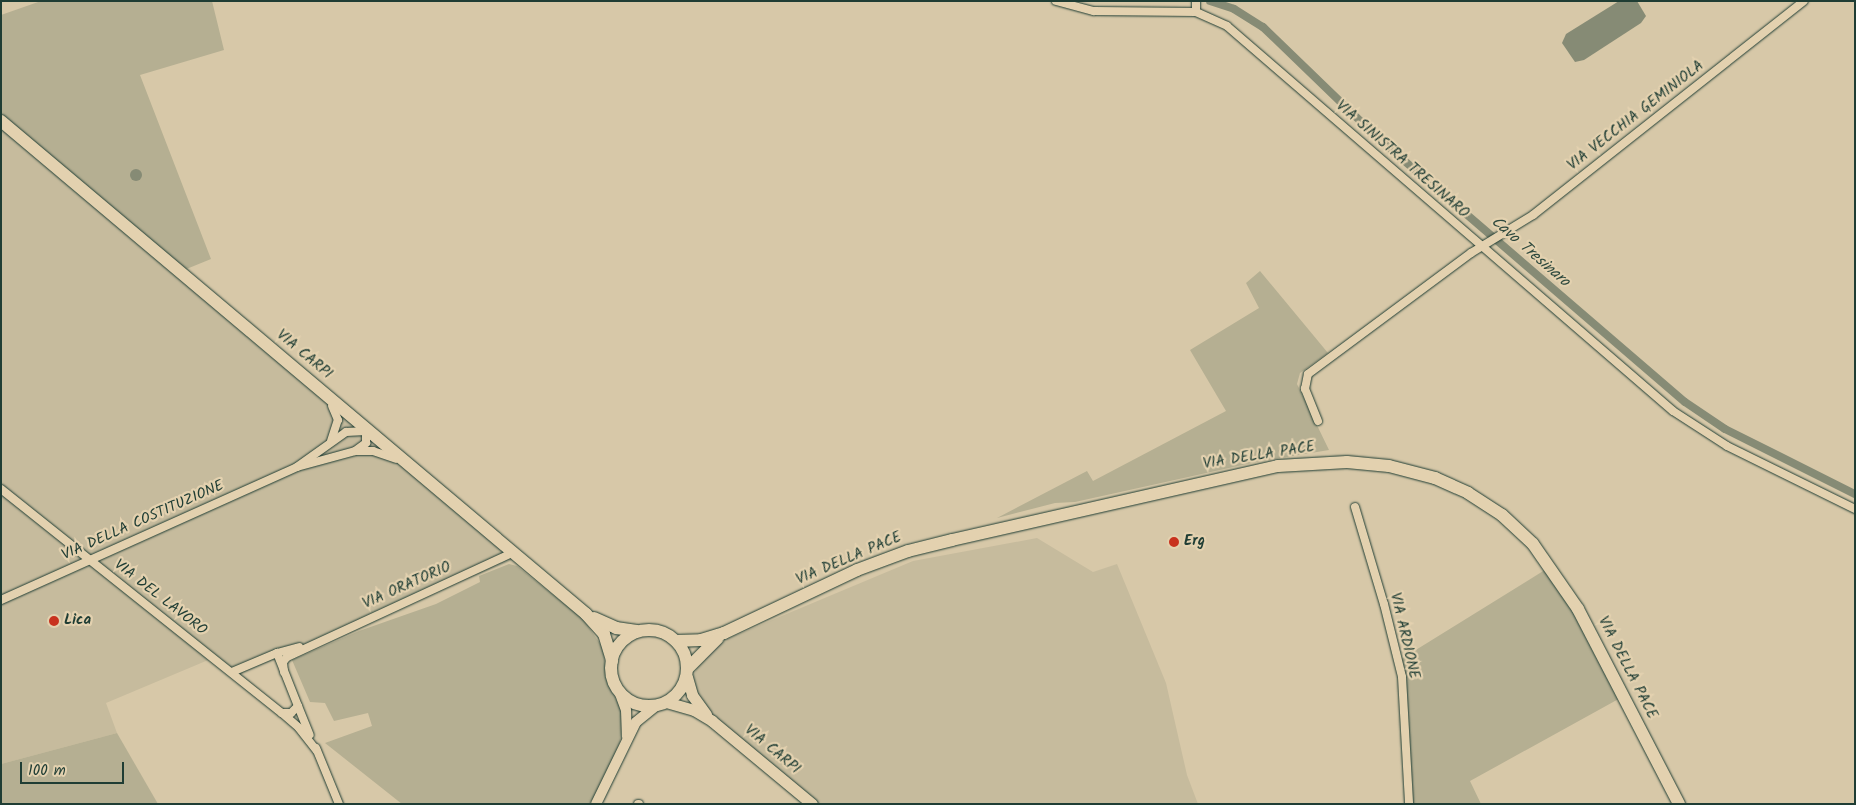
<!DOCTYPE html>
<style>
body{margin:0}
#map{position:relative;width:1856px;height:805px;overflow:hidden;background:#d7c8a8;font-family:Kalam,sans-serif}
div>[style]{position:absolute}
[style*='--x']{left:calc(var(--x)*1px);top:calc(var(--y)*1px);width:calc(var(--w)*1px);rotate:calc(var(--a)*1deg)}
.built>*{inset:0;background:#c6bb9d}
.green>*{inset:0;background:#b5af92}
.water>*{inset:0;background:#868b75}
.round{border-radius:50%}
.canal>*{height:8px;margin:-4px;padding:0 4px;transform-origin:4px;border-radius:4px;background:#868b75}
.roads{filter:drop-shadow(0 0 1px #1f3d34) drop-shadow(0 0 1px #1f3d34)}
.minor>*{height:8px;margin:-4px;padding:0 4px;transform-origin:4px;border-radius:4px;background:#e3d1af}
.tertiary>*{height:10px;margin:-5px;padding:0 5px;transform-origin:5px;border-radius:5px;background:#e3d1af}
.secondary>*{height:11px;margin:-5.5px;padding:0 5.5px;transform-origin:5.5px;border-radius:5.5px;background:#e3d1af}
.primary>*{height:12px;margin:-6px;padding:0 6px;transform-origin:6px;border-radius:6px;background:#e3d1af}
.primary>.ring{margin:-6px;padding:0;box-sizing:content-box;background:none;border:12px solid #e3d1af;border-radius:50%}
.dots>*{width:14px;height:14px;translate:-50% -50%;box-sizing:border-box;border:2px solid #e3d1af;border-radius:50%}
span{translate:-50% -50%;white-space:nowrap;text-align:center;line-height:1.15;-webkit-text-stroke:4.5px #e3d1af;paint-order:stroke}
.street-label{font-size:15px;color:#1f3d34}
.poi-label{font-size:15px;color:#1f3d34;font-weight:700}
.left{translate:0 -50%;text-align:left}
.water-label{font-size:16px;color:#2e493e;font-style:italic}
.frame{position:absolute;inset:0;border:2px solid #1f3d34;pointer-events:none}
.scale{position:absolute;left:20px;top:762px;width:104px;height:22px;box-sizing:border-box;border:2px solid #1f3d34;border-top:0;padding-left:6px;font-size:15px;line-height:18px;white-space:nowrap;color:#1f3d34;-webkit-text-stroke:4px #e3d1af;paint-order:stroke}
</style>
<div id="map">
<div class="built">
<i style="clip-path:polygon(1px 118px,366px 420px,525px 555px,235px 676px,213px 658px,106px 703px,117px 733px,1px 764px)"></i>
<i style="clip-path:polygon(1037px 538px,1093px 572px,1117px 564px,1166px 683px,1187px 775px,1198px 804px,813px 804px,711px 713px,697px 697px,692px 680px,701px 659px,720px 642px,913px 561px)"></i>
</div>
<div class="green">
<i style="clip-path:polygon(41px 1px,212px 1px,224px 50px,140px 75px,211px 259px,184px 270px,1px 118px,1px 15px)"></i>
<i style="clip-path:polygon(1260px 271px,1328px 353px,1300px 373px,1297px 384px,1329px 450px,1256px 462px,1075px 502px,1055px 503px,997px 518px,1087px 471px,1093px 481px,1226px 411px,1190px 350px,1259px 308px,1246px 283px)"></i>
<i style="clip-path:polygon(509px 564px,517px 566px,583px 619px,603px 648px,607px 681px,621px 709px,623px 724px,620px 742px,599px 790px,589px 804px,402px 804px,325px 743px,372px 726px,368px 713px,334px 721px,325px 703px,310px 702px,292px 660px,359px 631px,436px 604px,480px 582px,479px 576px)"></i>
<i style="clip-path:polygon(1548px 568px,1624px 696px,1470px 781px,1481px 804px,1410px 804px,1398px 661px)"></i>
<i style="clip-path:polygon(117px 733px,158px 804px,1px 804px,1px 764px)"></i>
</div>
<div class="water">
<i style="clip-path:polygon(1619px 1px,1637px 1px,1646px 16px,1641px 23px,1584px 60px,1575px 62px,1562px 43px,1566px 34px)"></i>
<i class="round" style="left:130px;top:169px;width:12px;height:12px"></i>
</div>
<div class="canal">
<i style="--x:1210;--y:1;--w:25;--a:18"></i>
<i style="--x:1234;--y:9;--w:34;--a:32"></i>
<i style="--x:1263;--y:27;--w:161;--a:44"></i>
<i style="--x:1379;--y:139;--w:403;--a:40.7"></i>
<i style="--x:1685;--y:402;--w:48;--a:34"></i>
<i style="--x:1725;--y:429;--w:145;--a:26.6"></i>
</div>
<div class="roads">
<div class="minor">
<i style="--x:1056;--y:1;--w:39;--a:15"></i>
<i style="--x:1094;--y:11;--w:102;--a:0.6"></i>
<i style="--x:1196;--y:12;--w:34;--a:24"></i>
<i style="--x:1227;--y:26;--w:589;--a:40.8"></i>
<i style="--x:1673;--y:411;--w:64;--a:32.9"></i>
<i style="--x:1727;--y:446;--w:143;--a:26.2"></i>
<i style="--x:1196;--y:12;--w:11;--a:-90"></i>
<i style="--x:1318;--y:421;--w:35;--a:-112"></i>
<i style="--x:1305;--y:389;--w:15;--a:-79"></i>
<i style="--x:1308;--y:374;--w:203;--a:-36.6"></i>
<i style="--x:1471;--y:253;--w:73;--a:-31.5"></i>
<i style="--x:1533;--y:215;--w:345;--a:-38.3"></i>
<i style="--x:331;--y:441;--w:22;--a:-72"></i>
<i style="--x:338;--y:420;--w:15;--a:-113"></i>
<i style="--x:357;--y:451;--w:16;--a:0"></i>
<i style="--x:373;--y:451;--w:24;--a:19"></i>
<i style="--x:1;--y:489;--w:359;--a:38.6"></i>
<i style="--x:282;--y:713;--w:23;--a:41"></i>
<i style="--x:299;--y:728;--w:29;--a:52"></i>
<i style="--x:1355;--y:507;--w:101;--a:73.4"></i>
<i style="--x:1384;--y:604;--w:75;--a:76.1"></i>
<i style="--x:1402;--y:677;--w:127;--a:86.8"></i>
<i style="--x:1;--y:600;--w:325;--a:-24.2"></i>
<i style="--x:297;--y:467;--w:60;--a:-15.4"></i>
<i style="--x:355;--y:451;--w:14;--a:-36"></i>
<i style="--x:366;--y:443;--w:12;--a:-90"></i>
<i style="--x:366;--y:431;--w:20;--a:177"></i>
<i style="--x:346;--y:432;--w:60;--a:144.5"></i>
<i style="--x:277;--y:653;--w:57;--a:68.4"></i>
<i style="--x:298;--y:706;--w:10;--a:135"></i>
<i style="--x:291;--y:713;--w:9;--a:180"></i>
<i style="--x:232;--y:672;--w:49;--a:-22.9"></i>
<i style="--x:277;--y:653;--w:23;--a:-15"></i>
<i style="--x:284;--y:672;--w:10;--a:-96"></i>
<i style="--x:283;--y:662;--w:6;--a:-51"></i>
<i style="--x:287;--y:657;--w:248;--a:-24.8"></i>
<i style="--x:298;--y:706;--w:31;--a:68"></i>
<i style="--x:316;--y:748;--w:61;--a:67.7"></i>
<i style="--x:638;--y:804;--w:1;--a:0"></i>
</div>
<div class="tertiary">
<i style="--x:619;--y:691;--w:20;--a:70"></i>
<i style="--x:626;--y:710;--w:26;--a:88"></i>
<i style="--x:596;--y:804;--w:91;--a:-64"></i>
<i style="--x:636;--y:722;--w:27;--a:-39"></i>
</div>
<div class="secondary">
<i style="--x:687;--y:677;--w:19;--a:74"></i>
<i style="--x:692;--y:695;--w:24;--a:54"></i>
<i style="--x:666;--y:702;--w:29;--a:16"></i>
<i style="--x:694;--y:710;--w:21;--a:31"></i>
<i style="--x:712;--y:721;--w:130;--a:39.7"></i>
</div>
<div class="primary">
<i style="--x:1;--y:121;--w:765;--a:40.12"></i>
<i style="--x:586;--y:614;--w:27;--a:48"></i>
<i style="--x:604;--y:634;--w:28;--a:73"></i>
<i style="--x:594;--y:618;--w:24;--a:24"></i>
<i style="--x:616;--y:628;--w:21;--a:8"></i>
<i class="ring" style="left:611px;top:630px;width:64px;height:64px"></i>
<i style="--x:676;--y:641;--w:25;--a:-2"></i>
<i style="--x:701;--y:640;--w:24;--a:-17"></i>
<i style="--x:724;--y:633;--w:147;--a:-25.3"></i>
<i style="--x:857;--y:570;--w:54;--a:-20.4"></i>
<i style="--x:908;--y:551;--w:45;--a:-14"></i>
<i style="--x:952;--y:540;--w:334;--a:-12.8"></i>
<i style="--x:1278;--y:466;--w:69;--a:-3.3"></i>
<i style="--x:1347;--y:462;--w:42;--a:5.4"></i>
<i style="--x:1389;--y:466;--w:48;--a:14.6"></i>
<i style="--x:1435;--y:478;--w:36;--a:24"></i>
<i style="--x:1468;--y:493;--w:40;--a:32.9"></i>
<i style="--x:1502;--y:515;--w:42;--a:43.1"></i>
<i style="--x:1533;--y:544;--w:79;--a:55.3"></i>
<i style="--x:1578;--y:609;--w:220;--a:62.6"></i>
<i style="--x:688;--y:668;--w:42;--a:-45"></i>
</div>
</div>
<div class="dots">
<i style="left:1174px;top:542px;background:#c8321e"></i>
<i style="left:54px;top:621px;background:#c8321e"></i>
</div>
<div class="street-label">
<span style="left:1636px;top:116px;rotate:-38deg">VIA VECCHIA GEMINIOLA</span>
<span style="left:1402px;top:160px;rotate:41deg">VIA SINISTRA TRESINARO</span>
<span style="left:304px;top:355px;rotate:40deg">VIA CARPI</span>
<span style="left:1259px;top:456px;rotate:-9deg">VIA DELLA PACE</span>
<span style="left:143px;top:521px;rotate:-24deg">VIA DELLA COSTITUZIONE</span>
<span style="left:849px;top:559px;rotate:-23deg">VIA DELLA PACE</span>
<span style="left:407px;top:586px;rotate:-24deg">VIA ORATORIO</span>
<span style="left:160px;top:598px;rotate:38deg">VIA DEL LAVORO</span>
<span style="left:1404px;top:636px;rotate:77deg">VIA ARDIONE</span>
<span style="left:1627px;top:668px;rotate:63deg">VIA DELLA PACE</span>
<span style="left:772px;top:750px;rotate:40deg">VIA CARPI</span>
</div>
<div class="poi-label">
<span class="left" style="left:1184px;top:542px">Erg</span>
<span class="left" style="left:64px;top:621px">Lica</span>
</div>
<div class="water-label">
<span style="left:1530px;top:252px;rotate:41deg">Cavo Tresinaro</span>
</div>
<div class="frame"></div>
<div class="scale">100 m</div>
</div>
